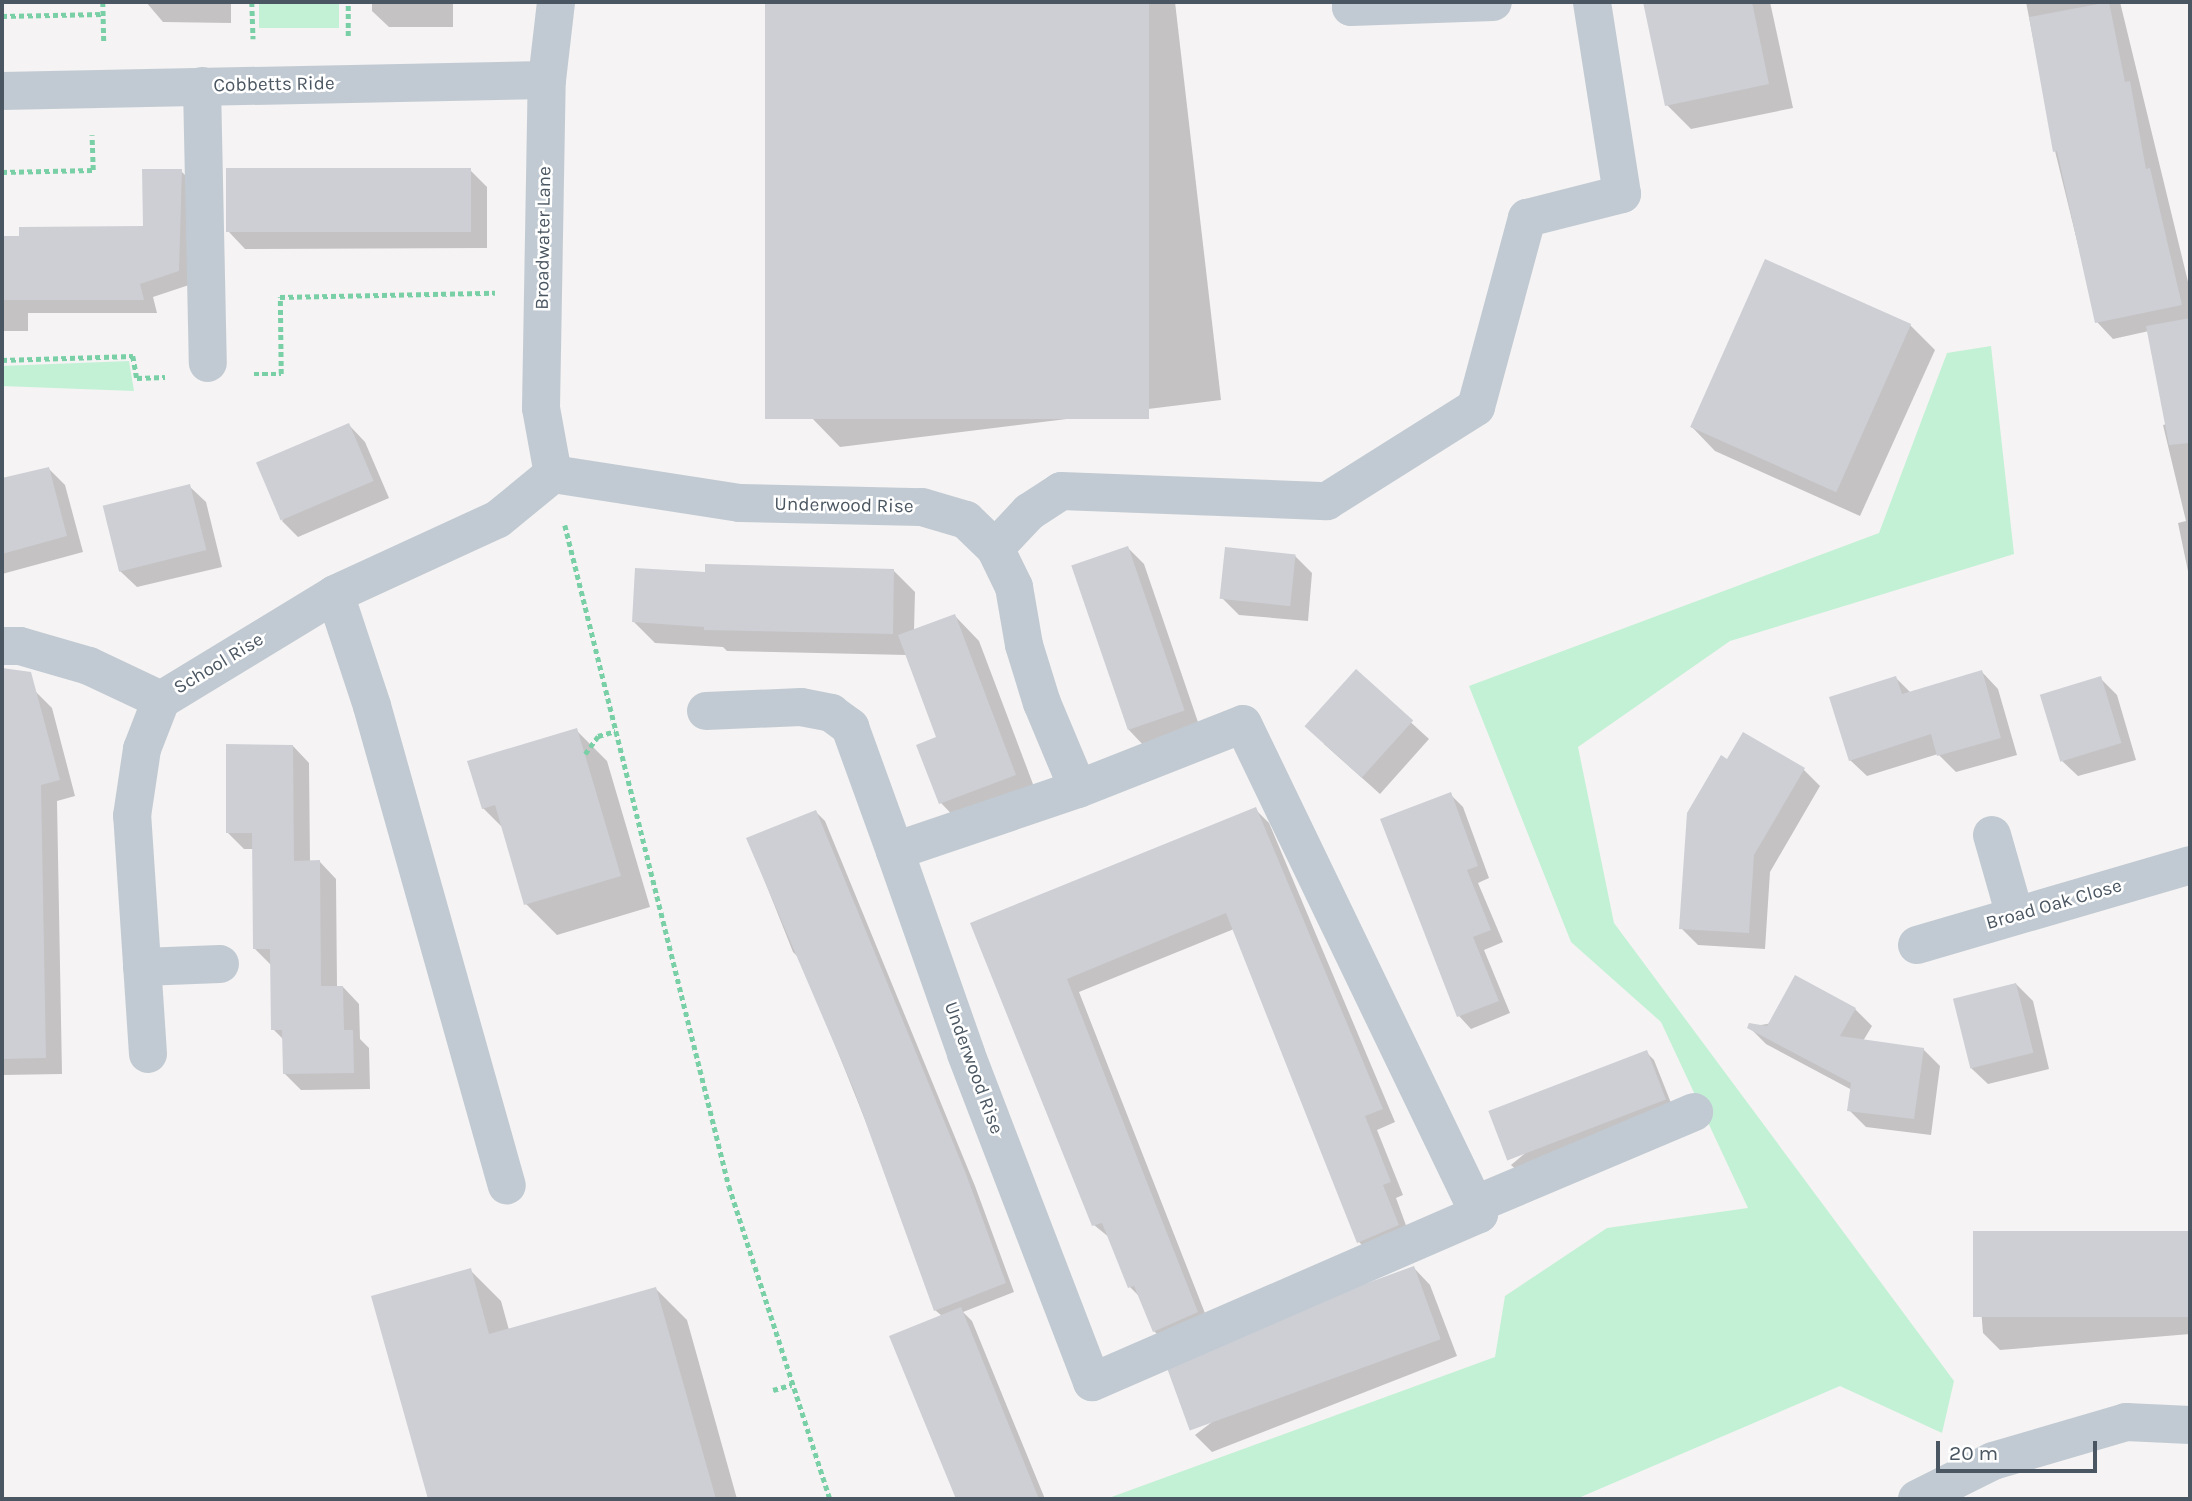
<!DOCTYPE html>
<style>
body{margin:0}
#map{position:relative;width:2192px;height:1501px;overflow:hidden;background:#f5f3f3;font-family:Karla,sans-serif}
div>[style]{position:absolute}
[style*='--x']{left:calc(var(--x)*1px);top:calc(var(--y)*1px);width:calc(var(--w)*1px);rotate:calc(var(--a)*1deg)}
.green>*{inset:0;background:#c3f1d5;transform-origin:0 0}
.shadow>*{inset:0;background:#0003}
.building>*{inset:0;background:#cdcfd5;transform-origin:0 0}
.path>*{height:4.5px;margin-top:-2.25px;transform-origin:0;background:repeating-linear-gradient(90deg,#7ad0a6 0 5px,transparent 0 8.5px)}
.minor>*{height:38px;margin:-19px;padding:0 19px;transform-origin:19px;border-radius:19px;background:#c1cad2}
span{translate:-50% -50%;white-space:nowrap;text-align:center;line-height:1.15;-webkit-text-stroke:5px #fff;paint-order:stroke}
.street-label{font-size:19px;color:#4a5661}
.frame{position:absolute;inset:0;border:4px solid #4a5661;pointer-events:none}
.scale{position:absolute;left:1936px;top:1441px;width:161px;height:32px;box-sizing:border-box;border:4px solid #4a5661;border-top:0;padding-left:9px;font-size:21px;line-height:24px;white-space:nowrap;color:#4a5661;-webkit-text-stroke:5px #fff;paint-order:stroke}
</style>
<div id="map">
<div class="green">
<i style="left:259px;top:2px;width:80px;height:26px"></i>
<i style="clip-path:polygon(1991px 346px,2014px 554px,1730px 641px,1578px 747px,1614px 923px,1954px 1381px,1942px 1433px,1840px 1386px,1576px 1499px,1106px 1499px,1495px 1357px,1505px 1296px,1607px 1228px,1748px 1208px,1661px 1022px,1571px 942px,1469px 686px,1879px 533px,1947px 353px)"></i>
<i style="clip-path:polygon(129px 361px,134px 391px,2px 386px,2px 366px)"></i>
</div>
<div class="shadow">
<i style="clip-path:polygon(146px 2px,231px 2px,231px 23px,163px 22px)"></i>
<i style="clip-path:polygon(372px 2px,453px 2px,453px 27px,389px 27px,372px 11px)"></i>
<i style="clip-path:polygon(767px 2px,1175px 2px,1221px 400px,840px 447px,810px 416px)"></i>
<i style="clip-path:polygon(1645px 2px,1770px 2px,1793px 108px,1691px 129px,1667px 105px)"></i>
<i style="clip-path:polygon(2026px 2px,2120px 2px,2190px 290px,2190px 581px,2178px 523px,2186px 521px,2163px 425px,2167px 424px,2149px 331px,2113px 339px,2097px 322px,2055px 151px)"></i>
<i style="clip-path:polygon(470px 170px,487px 187px,487px 248px,245px 249px,229px 232px)"></i>
<i style="clip-path:polygon(181px 171px,195px 185px,192px 284px,153px 297px,157px 313px,28px 313px,28px 331px,2px 331px,2px 237px,144px 228px)"></i>
<i style="clip-path:polygon(1910px 325px,1935px 350px,1860px 516px,1715px 451px,1691px 426px)"></i>
<i style="clip-path:polygon(349px 425px,365px 442px,389px 498px,298px 537px,282px 521px)"></i>
<i style="clip-path:polygon(48px 468px,65px 485px,83px 552px,2px 574px,2px 480px)"></i>
<i style="clip-path:polygon(189px 486px,206px 502px,222px 567px,137px 587px,120px 571px)"></i>
<i style="clip-path:polygon(1128px 548px,1144px 564px,1200px 728px,1145px 747px,1129px 730px)"></i>
<i style="clip-path:polygon(1295px 556px,1312px 573px,1308px 621px,1239px 615px,1222px 598px)"></i>
<i style="clip-path:polygon(893px 570px,915px 592px,914px 631px,955px 616px,979px 641px,1039px 800px,965px 828px,941px 803px,938px 738px,907px 655px,727px 651px,723px 647px,655px 643px,633px 621px,707px 574px)"></i>
<i style="clip-path:polygon(1356px 672px,1429px 739px,1380px 794px,1324px 744px)"></i>
<i style="clip-path:polygon(1982px 672px,1998px 689px,2017px 755px,1956px 772px,1938px 754px,1867px 776px,1850px 760px,1896px 678px,1911px 693px)"></i>
<i style="clip-path:polygon(2100px 678px,2117px 695px,2136px 760px,2078px 776px,2061px 760px)"></i>
<i style="clip-path:polygon(35px 691px,52px 708px,75px 796px,57px 801px,62px 1074px,2px 1075px,2px 700px)"></i>
<i style="clip-path:polygon(576px 730px,607px 761px,650px 907px,557px 935px,526px 904px,503px 828px,483px 808px)"></i>
<i style="clip-path:polygon(293px 746px,309px 763px,310px 862px,320px 862px,336px 879px,337px 987px,343px 987px,359px 1004px,360px 1039px,369px 1048px,370px 1089px,301px 1090px,285px 1074px,284px 1040px,273px 1029px,271px 965px,254px 948px,254px 849px,244px 849px,227px 832px)"></i>
<i style="clip-path:polygon(1727px 761px,1804px 770px,1820px 786px,1770px 872px,1765px 949px,1698px 945px,1681px 928px)"></i>
<i style="clip-path:polygon(1450px 794px,1463px 807px,1489px 878px,1478px 883px,1503px 942px,1484px 950px,1510px 1013px,1471px 1029px,1459px 1016px,1382px 820px)"></i>
<i style="clip-path:polygon(1255px 809px,1269px 823px,1395px 1122px,1377px 1130px,1403px 1195px,1396px 1198px,1411px 1239px,1372px 1255px,1359px 1242px,1234px 929px,1079px 992px,1210px 1326px,1167px 1344px,1154px 1331px,1142px 1299px,1130px 1287px,1110px 1238px,1094px 1225px,972px 924px)"></i>
<i style="clip-path:polygon(816px 812px,825px 821px,975px 1186px,1014px 1292px,963px 1312px,972px 1321px,1045px 1499px,958px 1499px,892px 1337px,942px 1316px,935px 1310px,918px 1252px,801px 960px,793px 952px,748px 839px)"></i>
<i style="clip-path:polygon(2016px 984px,2033px 1001px,2049px 1069px,1988px 1084px,1971px 1068px)"></i>
<i style="clip-path:polygon(1855px 1009px,1872px 1026px,1863px 1041px,1923px 1049px,1940px 1066px,1931px 1135px,1866px 1127px,1849px 1110px,1852px 1090px,1766px 1044px,1749px 1027px)"></i>
<i style="clip-path:polygon(1646px 1052px,1654px 1060px,1673px 1108px,1520px 1173px,1511px 1165px)"></i>
<i style="clip-path:polygon(2190px 1232px,2190px 1334px,2000px 1350px,1983px 1333px,1976px 1249px)"></i>
<i style="clip-path:polygon(1414px 1268px,1430px 1285px,1457px 1356px,1212px 1452px,1195px 1435px)"></i>
<i style="clip-path:polygon(470px 1270px,501px 1301px,509px 1330px,656px 1289px,687px 1320px,737px 1499px,430px 1499px,373px 1298px)"></i>
</div>
<div class="building">
<i style="left:765px;top:2px;width:384px;height:417px"></i>
<i style="clip-path:polygon(1643px 2px,1752px 2px,1769px 84px,1665px 106px)"></i>
<i style="clip-path:polygon(2109px 2px,2125px 82px,2130px 81px,2146px 169px,2150px 168px,2182px 305px,2095px 323px,2057px 151px,2053px 152px,2029px 17px)"></i>
<i style="left:471px;top:168px;width:64px;height:245px;rotate:90deg"></i>
<i style="clip-path:polygon(142px 169px,182px 169px,179px 271px,140px 284px,144px 300px,2px 300px,2px 236px,19px 236px,19px 227px,143px 226px)"></i>
<i style="left:1765px;top:259px;width:160px;height:184px;rotate:24deg"></i>
<i style="clip-path:polygon(2190px 318px,2190px 443px,2169px 445px,2146px 326px)"></i>
<i style="left:349px;top:423px;width:63px;height:101px;rotate:67deg"></i>
<i style="clip-path:polygon(49px 467px,67px 536px,2px 554px,2px 478px)"></i>
<i style="left:190px;top:484px;width:68px;height:90px;rotate:76deg"></i>
<i style="left:1128px;top:546px;width:174px;height:60px;rotate:71deg"></i>
<i style="left:1225px;top:547px;width:71px;height:52px;rotate:6deg"></i>
<i style="clip-path:polygon(705px 564px,894px 569px,893px 634px,704px 630px,704px 627px,632px 622px,635px 568px,705px 572px)"></i>
<i style="clip-path:polygon(955px 614px,1016px 775px,939px 804px,916px 745px,936px 737px,898px 635px)"></i>
<i style="clip-path:polygon(2px 668px,31px 672px,60px 780px,41px 785px,46px 1058px,2px 1059px)"></i>
<i style="left:1356px;top:669px;width:77px;height:77px;rotate:42deg"></i>
<i style="clip-path:polygon(1982px 670px,2001px 738px,1937px 756px,1931px 734px,1849px 761px,1829px 697px,1896px 676px,1902px 694px)"></i>
<i style="left:2101px;top:676px;width:70px;height:64px;rotate:73deg"></i>
<i style="clip-path:polygon(577px 728px,621px 876px,524px 905px,495px 805px,482px 809px,467px 761px)"></i>
<i style="clip-path:polygon(1743px 732px,1805px 768px,1754px 855px,1749px 933px,1679px 929px,1687px 813px,1721px 755px,1727px 759px)"></i>
<i style="clip-path:polygon(226px 744px,293px 745px,294px 861px,320px 860px,321px 986px,343px 986px,344px 1030px,353px 1030px,354px 1073px,283px 1074px,282px 1030px,271px 1030px,270px 949px,253px 949px,252px 833px,226px 833px)"></i>
<i style="clip-path:polygon(1451px 792px,1478px 866px,1467px 870px,1491px 930px,1473px 937px,1499px 1001px,1457px 1017px,1380px 819px)"></i>
<i style="clip-path:polygon(1256px 807px,1383px 1109px,1365px 1116px,1391px 1182px,1383px 1185px,1399px 1225px,1357px 1243px,1226px 913px,1067px 979px,1198px 1312px,1153px 1332px,1134px 1286px,1128px 1288px,1102px 1223px,1092px 1226px,970px 923px)"></i>
<i style="clip-path:polygon(816px 810px,966px 1174px,1006px 1283px,934px 1311px,854px 1090px,746px 838px)"></i>
<i style="clip-path:polygon(1795px 975px,1856px 1008px,1840px 1036px,1924px 1048px,1914px 1119px,1847px 1111px,1851px 1083px,1747px 1028px,1749px 1023px,1767px 1026px)"></i>
<i style="left:2016px;top:983px;width:72px;height:65px;rotate:76deg"></i>
<i style="left:1647px;top:1050px;width:53px;height:170px;rotate:69deg"></i>
<i style="left:2190px;top:1231px;width:86px;height:217px;rotate:90deg"></i>
<i style="left:1414px;top:1266px;width:78px;height:267px;rotate:70deg"></i>
<i style="clip-path:polygon(471px 1268px,489px 1334px,656px 1287px,716px 1499px,428px 1499px,371px 1296px)"></i>
<i style="clip-path:polygon(961px 1307px,1006px 1418px,1039px 1499px,956px 1499px,889px 1336px)"></i>
</div>
<div class="path">
<i style="--x:103;--y:2;--w:41;--a:88.6"></i>
<i style="--x:252;--y:2;--w:37;--a:88"></i>
<i style="--x:2;--y:16;--w:101;--a:-1.1"></i>
<i style="--x:348;--y:36;--w:34;--a:-90"></i>
<i style="--x:2;--y:172;--w:91;--a:-1.3"></i>
<i style="--x:93;--y:170;--w:35;--a:-92"></i>
<i style="--x:2;--y:360;--w:131;--a:-1.7"></i>
<i style="--x:133;--y:356;--w:22;--a:80"></i>
<i style="--x:137;--y:378;--w:28;--a:-2"></i>
<i style="--x:254;--y:374;--w:27;--a:0"></i>
<i style="--x:281;--y:374;--w:77;--a:-90.7"></i>
<i style="--x:280;--y:297;--w:215;--a:-1.1"></i>
<i style="--x:565;--y:525;--w:681;--a:76.07"></i>
<i style="--x:729;--y:1186;--w:329;--a:72.1"></i>
<i style="--x:585;--y:754;--w:22;--a:-54"></i>
<i style="--x:598;--y:736;--w:18;--a:-16"></i>
<i style="--x:773;--y:1390;--w:19;--a:-16"></i>
</div>
<div class="minor">
<i style="--x:1351;--y:2;--w:5;--a:90"></i>
<i style="--x:1351;--y:7;--w:142;--a:-2"></i>
<i style="--x:202;--y:86;--w:277;--a:88.8"></i>
<i style="--x:2;--y:91;--w:545;--a:-1.16"></i>
<i style="--x:553;--y:474;--w:189;--a:8.8"></i>
<i style="--x:740;--y:503;--w:182;--a:1.3"></i>
<i style="--x:922;--y:507;--w:46;--a:16.5"></i>
<i style="--x:966;--y:520;--w:40;--a:44"></i>
<i style="--x:995;--y:548;--w:43;--a:64"></i>
<i style="--x:1014;--y:587;--w:59;--a:80.2"></i>
<i style="--x:1024;--y:645;--w:61;--a:72.8"></i>
<i style="--x:1042;--y:703;--w:93;--a:67.3"></i>
<i style="--x:553;--y:474;--w:67;--a:-100.3"></i>
<i style="--x:541;--y:408;--w:328;--a:-89"></i>
<i style="--x:547;--y:80;--w:79;--a:-83.4"></i>
<i style="--x:995;--y:548;--w:50;--a:-46.6"></i>
<i style="--x:1029;--y:512;--w:38;--a:-33"></i>
<i style="--x:1061;--y:491;--w:266;--a:2.2"></i>
<i style="--x:1327;--y:501;--w:176;--a:-32.2"></i>
<i style="--x:1476;--y:407;--w:196;--a:-74.9"></i>
<i style="--x:1527;--y:218;--w:98;--a:-14.2"></i>
<i style="--x:1622;--y:194;--w:194;--a:-98.9"></i>
<i style="--x:335;--y:594;--w:118;--a:71.7"></i>
<i style="--x:372;--y:706;--w:498;--a:74.3"></i>
<i style="--x:2;--y:646;--w:18;--a:0"></i>
<i style="--x:20;--y:646;--w:72;--a:16.2"></i>
<i style="--x:89;--y:666;--w:80;--a:25.3"></i>
<i style="--x:706;--y:711;--w:95;--a:-2.4"></i>
<i style="--x:801;--y:707;--w:31;--a:11"></i>
<i style="--x:831;--y:713;--w:24;--a:36"></i>
<i style="--x:850;--y:727;--w:132;--a:70.1"></i>
<i style="--x:1243;--y:724;--w:544;--a:64.28"></i>
<i style="--x:1479;--y:1214;--w:422;--a:156.5"></i>
<i style="--x:1092;--y:1382;--w:352;--a:-111"></i>
<i style="--x:966;--y:1053;--w:214;--a:-109.4"></i>
<i style="--x:895;--y:851;--w:193;--a:-18.7"></i>
<i style="--x:1078;--y:789;--w:177;--a:-21.5"></i>
<i style="--x:1992;--y:835;--w:84;--a:74.1"></i>
<i style="--x:1917;--y:945;--w:284;--a:-16.3"></i>
<i style="--x:142;--y:967;--w:78;--a:-2.2"></i>
<i style="--x:148;--y:1054;--w:239;--a:-93.8"></i>
<i style="--x:132;--y:816;--w:68;--a:-81.5"></i>
<i style="--x:142;--y:749;--w:53;--a:-68.8"></i>
<i style="--x:161;--y:700;--w:204;--a:-31.3"></i>
<i style="--x:335;--y:594;--w:179;--a:-24.7"></i>
<i style="--x:498;--y:519;--w:71;--a:-39.3"></i>
<i style="--x:1474;--y:1205;--w:239;--a:-22.9"></i>
<i style="--x:1917;--y:1499;--w:85;--a:-26.6"></i>
<i style="--x:1993;--y:1461;--w:139;--a:-16.3"></i>
<i style="--x:2126;--y:1422;--w:64;--a:2.7"></i>
</div>
<div class="street-label">
<span style="left:274px;top:85px;rotate:-1deg">Cobbetts Ride</span>
<span style="left:544px;top:238px;rotate:-89deg">Broadwater Lane</span>
<span style="left:844px;top:506px;rotate:1deg">Underwood Rise</span>
<span style="left:219px;top:664px;rotate:-31deg">School Rise</span>
<span style="left:2054px;top:905px;rotate:-16deg">Broad Oak Close</span>
<span style="left:973px;top:1068px;rotate:70deg">Underwood Rise</span>
</div>
<div class="frame"></div>
<div class="scale">20 m</div>
</div>
